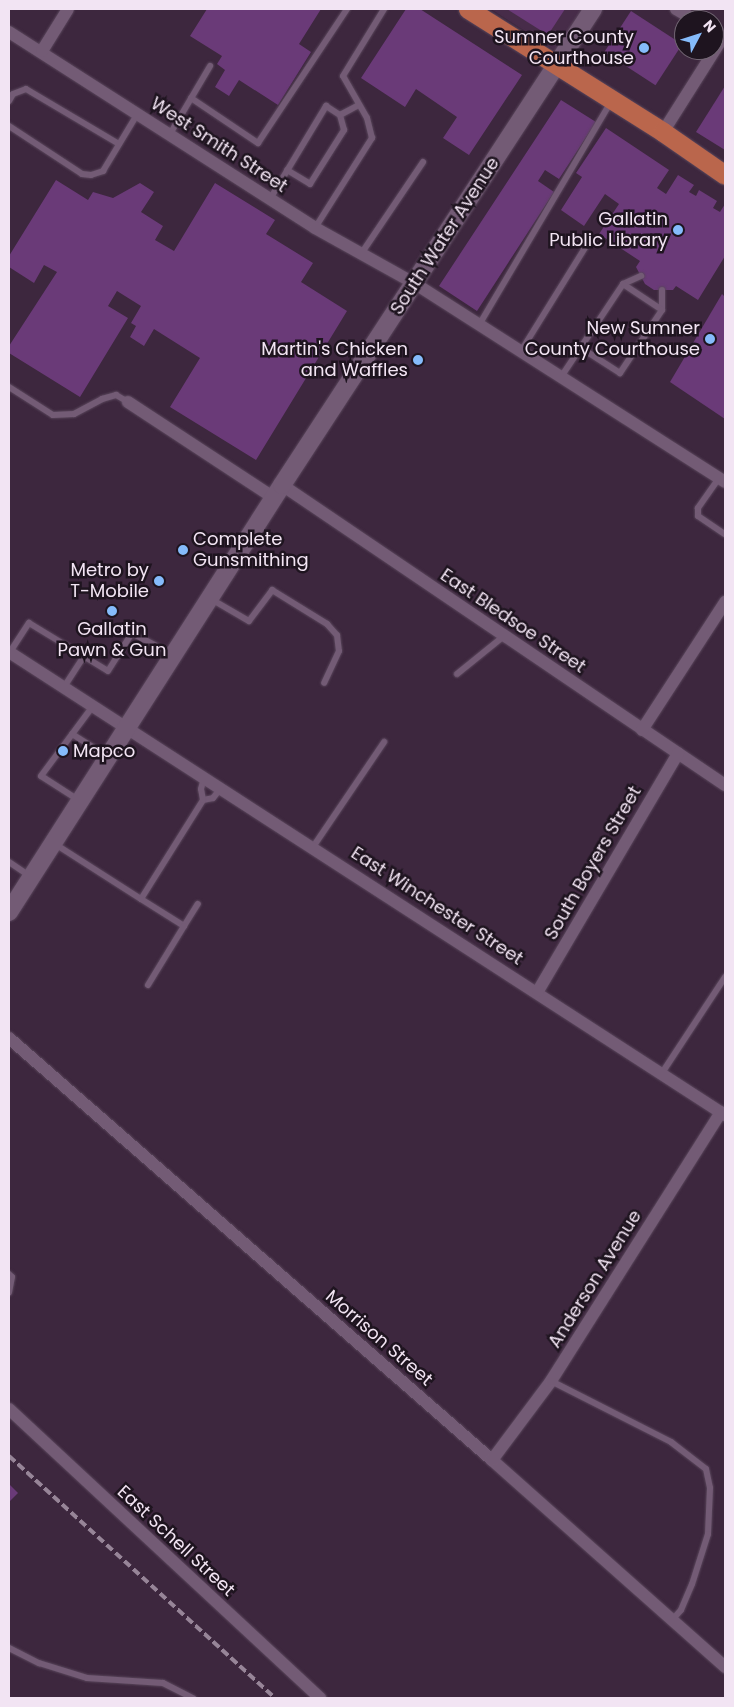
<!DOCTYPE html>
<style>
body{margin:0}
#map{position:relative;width:734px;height:1707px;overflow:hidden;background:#3d273e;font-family:Poppins,sans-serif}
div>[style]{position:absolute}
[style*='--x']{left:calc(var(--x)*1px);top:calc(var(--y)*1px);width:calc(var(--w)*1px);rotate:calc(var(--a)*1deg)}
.built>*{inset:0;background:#472c49}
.building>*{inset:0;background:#6a3a78;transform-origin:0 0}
.roads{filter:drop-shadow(0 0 1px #59465b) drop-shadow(0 0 1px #59465b)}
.service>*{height:6px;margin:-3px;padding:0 3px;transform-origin:3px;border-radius:3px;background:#735b75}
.minor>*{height:12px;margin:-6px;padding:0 6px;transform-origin:6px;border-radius:6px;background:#735b75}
.secondary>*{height:18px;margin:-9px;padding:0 9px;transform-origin:9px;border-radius:9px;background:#735b75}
.primary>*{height:19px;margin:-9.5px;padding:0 9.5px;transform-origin:9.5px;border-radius:9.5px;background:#ba664c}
.rail>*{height:4px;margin-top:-2px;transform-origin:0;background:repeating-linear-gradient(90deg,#978598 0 8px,transparent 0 12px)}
.dots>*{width:14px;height:14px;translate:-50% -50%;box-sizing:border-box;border:2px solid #1e141f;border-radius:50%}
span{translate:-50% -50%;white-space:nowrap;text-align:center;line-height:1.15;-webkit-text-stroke:5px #1e141f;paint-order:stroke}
.poi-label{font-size:18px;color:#f2e4f3}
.right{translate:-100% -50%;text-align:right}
.left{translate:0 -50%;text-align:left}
.street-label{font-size:18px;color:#f2e4f3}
.frame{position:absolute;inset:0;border:10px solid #f2e4f3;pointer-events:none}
.north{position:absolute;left:674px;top:10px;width:50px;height:50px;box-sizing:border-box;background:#1e141f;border:1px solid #736774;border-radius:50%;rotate:50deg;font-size:14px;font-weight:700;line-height:20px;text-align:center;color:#f2e4f3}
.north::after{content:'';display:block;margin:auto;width:18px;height:22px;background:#85bbfb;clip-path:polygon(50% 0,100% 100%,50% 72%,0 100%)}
</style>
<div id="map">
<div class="built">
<i style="clip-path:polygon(491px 9px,584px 9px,556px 51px)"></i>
</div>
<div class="building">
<i style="clip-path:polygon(207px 9px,321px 9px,299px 44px,311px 52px,278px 105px,239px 80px,229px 96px,215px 87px,225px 70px,217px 64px,222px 56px,190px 36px)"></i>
<i style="clip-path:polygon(406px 9px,420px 9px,522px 75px,469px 155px,443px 138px,457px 117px,416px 89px,405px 107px,361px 78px)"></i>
<i style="clip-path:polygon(507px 9px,565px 9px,548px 35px)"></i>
<i style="left:631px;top:11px;width:61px;height:49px;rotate:33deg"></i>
<i style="clip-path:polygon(725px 86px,725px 150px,696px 132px)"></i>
<i style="clip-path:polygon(561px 100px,596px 122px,559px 179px,545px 170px,538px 181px,554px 192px,477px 311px,439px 286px)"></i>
<i style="clip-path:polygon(606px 128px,669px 170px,657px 188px,666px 194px,678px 175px,694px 185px,689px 192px,696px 196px,699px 190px,717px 201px,713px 208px,720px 212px,725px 204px,725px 256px,698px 300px,676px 286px,673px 290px,654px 290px,645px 284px,636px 267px,640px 261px,599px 234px,619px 204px,605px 194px,584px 226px,561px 210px,582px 177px,576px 173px)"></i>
<i style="clip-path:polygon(56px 180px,88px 200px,93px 192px,113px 198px,140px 183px,154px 192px,141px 212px,163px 226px,155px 240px,174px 251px,215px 183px,275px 220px,266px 234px,313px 263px,301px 282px,347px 311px,256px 460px,170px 407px,200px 358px,154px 329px,144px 346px,130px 337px,136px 326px,131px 323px,141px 306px,117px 291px,108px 306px,128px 318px,80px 397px,9px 353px,9px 346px,57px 272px,44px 265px,34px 283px,9px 267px,9px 256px)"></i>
<i style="clip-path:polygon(722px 294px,725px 297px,725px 419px,670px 382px)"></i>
<i style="clip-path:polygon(9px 1484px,18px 1493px,9px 1502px)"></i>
</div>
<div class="roads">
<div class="service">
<i style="--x:191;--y:98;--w:81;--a:33.9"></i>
<i style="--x:258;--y:143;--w:161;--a:-56.4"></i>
<i style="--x:9;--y:101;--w:8;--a:-60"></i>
<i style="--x:13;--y:94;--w:14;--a:-21"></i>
<i style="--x:26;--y:89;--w:108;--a:30.6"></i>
<i style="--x:9;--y:126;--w:87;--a:33.3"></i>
<i style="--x:82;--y:174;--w:9;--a:6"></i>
<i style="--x:91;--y:175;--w:13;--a:-18"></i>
<i style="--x:103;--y:171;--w:68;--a:-58.9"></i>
<i style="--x:170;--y:134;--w:79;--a:-59.5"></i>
<i style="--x:287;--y:170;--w:27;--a:31"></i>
<i style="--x:310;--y:184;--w:64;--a:-57.8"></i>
<i style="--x:344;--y:130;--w:16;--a:-105"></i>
<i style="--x:270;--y:199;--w:109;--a:-58.9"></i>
<i style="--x:326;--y:106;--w:17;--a:33"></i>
<i style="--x:340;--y:115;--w:21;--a:-28"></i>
<i style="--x:315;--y:228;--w:107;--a:-57.7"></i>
<i style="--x:372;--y:138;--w:21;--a:-104"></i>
<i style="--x:367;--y:118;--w:48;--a:-119.7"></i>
<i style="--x:343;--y:76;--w:79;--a:-58.5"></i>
<i style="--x:361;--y:254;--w:111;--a:-56"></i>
<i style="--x:623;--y:284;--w:20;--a:-24"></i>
<i style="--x:662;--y:310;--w:20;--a:-90"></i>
<i style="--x:479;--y:325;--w:259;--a:-59.4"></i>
<i style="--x:521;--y:351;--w:133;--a:-58.2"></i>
<i style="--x:561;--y:377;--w:112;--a:-56.3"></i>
<i style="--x:623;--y:284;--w:47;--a:33.7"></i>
<i style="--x:662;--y:310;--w:76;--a:123.7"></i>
<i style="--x:620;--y:373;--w:46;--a:-147.3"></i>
<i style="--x:9;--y:387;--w:52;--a:32.5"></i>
<i style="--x:53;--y:415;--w:21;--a:-3"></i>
<i style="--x:74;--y:414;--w:32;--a:-28"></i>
<i style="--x:102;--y:399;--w:15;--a:-16"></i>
<i style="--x:116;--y:395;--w:14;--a:30"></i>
<i style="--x:719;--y:478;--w:37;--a:125"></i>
<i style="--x:698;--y:508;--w:8;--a:90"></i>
<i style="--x:698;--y:516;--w:32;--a:34"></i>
<i style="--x:211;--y:599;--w:44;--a:30.1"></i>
<i style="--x:249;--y:621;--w:39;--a:-53"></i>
<i style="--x:272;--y:590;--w:65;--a:31.7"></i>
<i style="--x:327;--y:624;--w:15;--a:48"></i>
<i style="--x:337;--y:635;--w:16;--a:83"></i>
<i style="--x:339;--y:651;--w:35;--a:115"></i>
<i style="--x:10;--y:652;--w:35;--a:-57"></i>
<i style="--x:29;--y:623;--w:92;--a:31.3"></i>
<i style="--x:108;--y:671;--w:45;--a:-57.7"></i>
<i style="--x:132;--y:633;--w:47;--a:28.2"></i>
<i style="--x:457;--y:674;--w:60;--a:-39"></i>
<i style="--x:64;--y:687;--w:37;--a:-57"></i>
<i style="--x:72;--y:734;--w:41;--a:32.2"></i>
<i style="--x:203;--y:800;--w:10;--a:-11"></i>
<i style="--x:213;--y:798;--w:13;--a:-51"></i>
<i style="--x:80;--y:801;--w:46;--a:-147.3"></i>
<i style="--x:41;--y:776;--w:87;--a:-53.4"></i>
<i style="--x:55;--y:844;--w:102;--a:32.6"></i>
<i style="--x:141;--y:899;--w:117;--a:-57.9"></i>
<i style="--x:203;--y:800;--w:11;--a:-100"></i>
<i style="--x:201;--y:789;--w:11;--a:-75"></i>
<i style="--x:313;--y:847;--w:127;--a:-55.9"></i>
<i style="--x:9;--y:862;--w:25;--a:34"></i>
<i style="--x:141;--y:899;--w:51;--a:32.1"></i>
<i style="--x:184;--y:926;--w:26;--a:-58"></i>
<i style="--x:148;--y:985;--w:69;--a:-58.6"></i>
<i style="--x:662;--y:1073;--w:115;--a:-56.7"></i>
<i style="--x:9;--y:1274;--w:4;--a:45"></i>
<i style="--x:12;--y:1277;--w:16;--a:101"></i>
<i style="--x:551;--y:1381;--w:135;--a:26.9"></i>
<i style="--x:671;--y:1442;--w:44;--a:37.6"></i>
<i style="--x:706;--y:1469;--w:19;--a:78"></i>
<i style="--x:710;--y:1488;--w:46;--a:92.5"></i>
<i style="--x:708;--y:1534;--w:52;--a:107.7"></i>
<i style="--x:692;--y:1584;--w:28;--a:113"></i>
<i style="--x:681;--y:1610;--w:13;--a:132"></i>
<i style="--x:9;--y:1648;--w:34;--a:27"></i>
<i style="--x:39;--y:1663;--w:50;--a:17.4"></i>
<i style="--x:87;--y:1678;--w:76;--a:3.8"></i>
<i style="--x:163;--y:1683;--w:34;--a:27"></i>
</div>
<div class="minor">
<i style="--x:676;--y:9;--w:22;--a:30"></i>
<i style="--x:9;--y:32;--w:363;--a:32.6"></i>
<i style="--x:315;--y:228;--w:113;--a:29.1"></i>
<i style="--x:414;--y:283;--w:369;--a:32.6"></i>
<i style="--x:42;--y:51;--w:49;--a:-58.2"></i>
<i style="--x:663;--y:132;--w:112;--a:-57.7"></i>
<i style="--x:723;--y:37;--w:11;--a:-146"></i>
<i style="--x:128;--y:402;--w:175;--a:33.3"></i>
<i style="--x:282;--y:485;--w:535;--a:34.11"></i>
<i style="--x:9;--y:652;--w:853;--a:32.89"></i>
<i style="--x:642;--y:730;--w:153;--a:-57"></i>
<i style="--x:538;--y:991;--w:276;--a:-59.5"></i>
<i style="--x:9;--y:1038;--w:641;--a:41.14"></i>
<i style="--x:492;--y:1460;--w:312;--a:41.6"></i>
<i style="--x:9;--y:1409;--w:425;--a:42.9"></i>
<i style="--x:492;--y:1460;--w:99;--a:-53.2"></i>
<i style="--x:551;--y:1381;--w:318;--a:-57.7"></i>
</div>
<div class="secondary">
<i style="--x:9;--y:912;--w:507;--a:-57.41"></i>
<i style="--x:282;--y:485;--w:569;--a:-56.84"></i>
</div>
<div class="primary">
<i style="--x:468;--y:9;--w:231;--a:32.2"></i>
<i style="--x:663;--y:132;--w:75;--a:34.7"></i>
</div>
</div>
<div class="rail">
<i style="--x:9;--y:1456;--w:360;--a:42.3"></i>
</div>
<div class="dots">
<i style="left:644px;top:48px;background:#85bbfb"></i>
<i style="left:678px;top:230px;background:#85bbfb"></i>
<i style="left:710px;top:339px;background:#85bbfb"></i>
<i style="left:418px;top:360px;background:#85bbfb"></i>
<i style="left:183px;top:550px;background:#85bbfb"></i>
<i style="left:159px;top:581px;background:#85bbfb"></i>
<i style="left:112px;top:611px;background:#85bbfb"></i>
<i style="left:63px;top:751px;background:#85bbfb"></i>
</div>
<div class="poi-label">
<span class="right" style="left:634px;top:48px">Sumner County<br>Courthouse</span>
<span class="right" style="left:668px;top:230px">Gallatin<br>Public Library</span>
<span class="right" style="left:700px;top:339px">New Sumner<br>County Courthouse</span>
<span class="right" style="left:408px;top:360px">Martin's Chicken<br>and Waffles</span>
<span class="left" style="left:193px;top:550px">Complete<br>Gunsmithing</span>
<span class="right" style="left:149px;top:581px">Metro by<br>T-Mobile</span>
<span style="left:112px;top:640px">Gallatin<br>Pawn &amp; Gun</span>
<span class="left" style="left:73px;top:751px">Mapco</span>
</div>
<div class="street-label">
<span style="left:219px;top:145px;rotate:33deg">West Smith Street</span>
<span style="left:445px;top:236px;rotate:-57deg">South Water Avenue</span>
<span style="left:513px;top:621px;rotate:34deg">East Bledsoe Street</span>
<span style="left:593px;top:863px;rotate:-60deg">South Boyers Street</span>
<span style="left:437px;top:906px;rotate:33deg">East Winchester Street</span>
<span style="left:595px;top:1279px;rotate:-58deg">Anderson Avenue</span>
<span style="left:379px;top:1338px;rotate:41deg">Morrison Street</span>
<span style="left:176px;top:1541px;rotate:43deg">East Schell Street</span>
</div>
<div class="frame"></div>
<div class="north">N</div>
</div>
